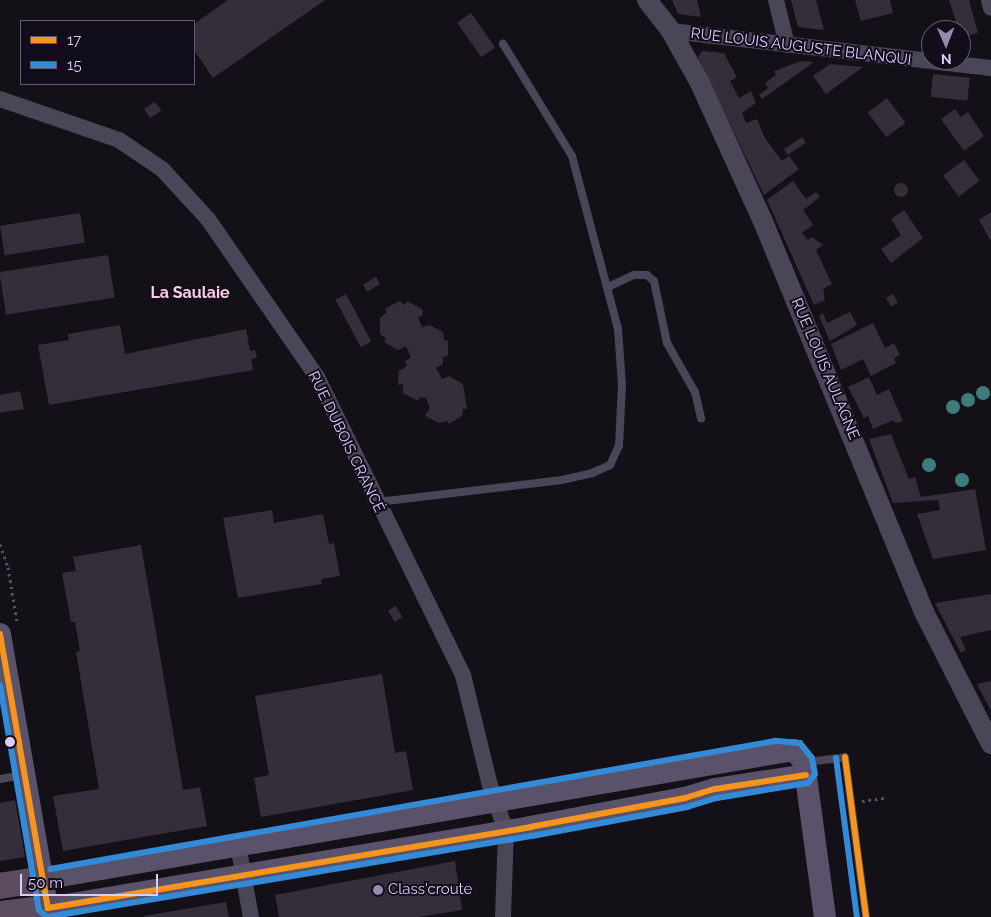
<!DOCTYPE html>
<meta charset="utf-8">
<style>
body{margin:0}
#map{position:relative;width:991px;height:917px;overflow:hidden;background:#131018;font-family:Raleway,sans-serif}
div>[style]{position:absolute}
[style*='--x']{left:calc(var(--x)*1px);top:calc(var(--y)*1px);width:calc(var(--w)*1px);rotate:calc(var(--a)*1deg)}
.building>*{inset:0;background:#332e3a;transform-origin:0 0}
.round{border-radius:50%}
.path>*{height:3px;margin-top:-1.5px;transform-origin:0;background:repeating-linear-gradient(90deg,#4e5764 0 2.5px,transparent 0 6.5px)}
.service>*{height:8px;margin:-4px;padding:0 4px;transform-origin:4px;border-radius:4px;background:#4a4658}
.minor>*{height:16px;margin:-8px;padding:0 8px;transform-origin:8px;border-radius:8px;background:#4a4658}
.tertiary>*{height:20px;margin:-10px;padding:0 10px;transform-origin:10px;border-radius:10px;background:#4a4658}
.secondary>*{height:22px;margin:-11px;padding:0 11px;transform-origin:11px;border-radius:11px;background:#59526a}
.trunk>*{height:26px;margin:-13px;padding:0 13px;transform-origin:13px;border-radius:13px;background:#5c4c60}
.bus-1>*{height:6px;margin:-3px;padding:0 3px;transform-origin:3px;border-radius:3px;background:#f7941d}
.bus-2>*{height:6px;margin:-3px;padding:0 3px;transform-origin:3px;border-radius:3px;background:#338bd7}
.trees>*{width:14px;height:14px;margin:-7px;border-radius:50%;background:#3d7b7d}
.dots>*{width:14px;height:14px;translate:-50% -50%;box-sizing:border-box;border:2px solid #120d1b;border-radius:50%}
span{translate:-50% -50%;white-space:nowrap;text-align:center;line-height:1.15;-webkit-text-stroke:4px #120d1b;paint-order:stroke}
.street-label{font-size:15px;color:#dbccfa}
.poi-label{font-size:15px;color:#dbccfa}
.left{translate:0 -50%;text-align:left}
.neighbourhood-label{font-size:16px;color:#facde0;font-weight:700}
.legend{position:absolute;left:20px;top:20px;width:175px;height:65px;box-sizing:border-box;background:#120d1b;border:1px solid #625974;margin:0;padding:6px 9px;list-style:none;font-size:15px;color:#dbccfa}
.legend li{display:flex;align-items:center;gap:10px;height:25px}
.legend b{width:25px;border:1px solid #625974}
.north{position:absolute;left:921px;top:20px;width:50px;height:50px;box-sizing:border-box;background:#120d1b;border:1px solid #625974;border-radius:50%;rotate:179deg;font-size:14px;font-weight:700;line-height:20px;text-align:center;color:#dbccfa}
.north::after{content:'';display:block;margin:auto;width:18px;height:22px;background:#958aab;clip-path:polygon(50% 0,100% 100%,50% 72%,0 100%)}
.scale{position:absolute;left:20px;top:874px;width:138px;height:22px;box-sizing:border-box;border:2px solid #dbccfa;border-top:0;padding-left:6px;font-size:15px;line-height:18px;white-space:nowrap;color:#dbccfa;-webkit-text-stroke:4px #120d1b;paint-order:stroke}
</style>
<div id="map">
<div class="building">
<i style="clip-path:polygon(228px 0,325px 0,213px 78px,194px 50px,194px 24px)"></i>
<i style="clip-path:polygon(672px 0,697px 0,701px 17px,678px 14px)"></i>
<i style="clip-path:polygon(791px 0,816px 0,824px 30px,798px 27px)"></i>
<i style="clip-path:polygon(855px 0,890px 0,893px 13px,861px 21px)"></i>
<i style="clip-path:polygon(949px 0,969px 0,978px 33px,961px 37px)"></i>
<i style="left:471px;top:13px;width:42px;height:17px;rotate:55deg"></i>
<i style="clip-path:polygon(702px 51px,724px 53px,737px 78px,730px 81px,739px 98px,751px 91px,756px 103px,742px 113px,746px 123px,757px 119px,765px 138px,782px 161px,789px 156px,799px 169px,764px 195px,698px 58px)"></i>
<i style="clip-path:polygon(801px 61px,814px 62px,762px 99px,759px 95px,768px 88px,765px 83px,776px 75px,774px 71px)"></i>
<i style="clip-path:polygon(830px 64px,863px 67px,826px 94px,813px 76px)"></i>
<i style="left:933px;top:74px;width:37px;height:23px;rotate:6deg"></i>
<i style="left:887px;top:98px;width:31px;height:24px;rotate:53deg"></i>
<i style="clip-path:polygon(154px 102px,162px 110px,150px 118px,144px 109px)"></i>
<i style="clip-path:polygon(955px 109px,961px 117px,968px 112px,984px 136px,964px 151px,941px 119px)"></i>
<i style="left:802px;top:137px;width:7px;height:22px;rotate:56deg"></i>
<i style="left:964px;top:160px;width:26px;height:26px;rotate:53deg"></i>
<i style="clip-path:polygon(793px 181px,806px 199px,816px 192px,820px 197px,803px 210px,813px 225px,802px 233px,808px 240px,812px 237px,823px 245px,816px 250px,832px 284px,823px 289px,825px 300px,814px 305px,767px 200px)"></i>
<i class="round" style="left:894px;top:183px;width:14px;height:14px"></i>
<i style="clip-path:polygon(904px 210px,923px 238px,891px 263px,881px 249px,901px 235px,891px 219px)"></i>
<i style="clip-path:polygon(991px 212px,991px 241px,979px 220px)"></i>
<i style="left:80px;top:213px;width:30px;height:81px;rotate:81deg"></i>
<i style="left:108px;top:255px;width:43px;height:110px;rotate:81deg"></i>
<i style="left:376px;top:277px;width:8px;height:15px;rotate:60deg"></i>
<i style="left:346px;top:294px;width:54px;height:12px;rotate:62deg"></i>
<i style="left:893px;top:294px;width:10px;height:8px;rotate:61deg"></i>
<i style="clip-path:polygon(399px 301px,405px 305px,407px 301px,423px 310px,422px 316px,418px 317px,422px 327px,430px 325px,443px 332px,444px 340px,448px 341px,448px 356px,443px 357px,443px 364px,436px 368px,442px 379px,449px 376px,463px 384px,467px 409px,463px 409px,462px 416px,449px 424px,447px 421px,439px 423px,425px 416px,430px 408px,426px 398px,420px 397px,418px 401px,403px 393px,403px 384px,398px 385px,399px 370px,403px 369px,407px 365px,405px 361px,411px 358px,406px 346px,398px 350px,384px 342px,386px 339px,380px 334px,380px 318px,387px 312px,385px 309px)"></i>
<i style="clip-path:polygon(850px 312px,857px 325px,830px 341px,819px 316px,823px 313px,827px 323px)"></i>
<i style="clip-path:polygon(873px 323px,885px 348px,894px 343px,900px 355px,894px 358px,896px 363px,871px 376px,863px 359px,841px 370px,831px 344px)"></i>
<i style="clip-path:polygon(120px 325px,125px 354px,246px 329px,250px 351px,255px 350px,257px 358px,251px 359px,253px 370px,49px 405px,38px 345px,69px 340px,68px 334px)"></i>
<i style="clip-path:polygon(869px 377px,877px 395px,889px 389px,903px 421px,895px 423px,893px 420px,873px 429px,868px 416px,864px 418px,848px 387px)"></i>
<i style="clip-path:polygon(20px 391px,24px 409px,0 413px,0 395px)"></i>
<i style="clip-path:polygon(891px 434px,909px 479px,915px 477px,921px 497px,975px 489px,986px 550px,933px 559px,917px 514px,940px 510px,938px 500px,893px 503px,869px 439px)"></i>
<i style="clip-path:polygon(272px 510px,274px 523px,323px 514px,329px 544px,334px 543px,340px 576px,321px 579px,322px 584px,238px 598px,223px 518px)"></i>
<i style="clip-path:polygon(141px 545px,183px 790px,200px 787px,207px 826px,63px 851px,53px 796px,99px 789px,76px 652px,80px 651px,75px 622px,71px 622px,62px 573px,76px 571px,73px 557px)"></i>
<i style="clip-path:polygon(991px 594px,991px 630px,960px 637px,966px 650px,961px 653px,935px 603px)"></i>
<i style="left:396px;top:606px;width:13px;height:9px;rotate:61deg"></i>
<i style="clip-path:polygon(382px 674px,395px 753px,406px 751px,413px 790px,261px 817px,254px 778px,269px 775px,255px 696px)"></i>
<i style="clip-path:polygon(991px 681px,991px 711px,977px 684px)"></i>
<i style="clip-path:polygon(15px 800px,25px 857px,0 861px,0 803px)"></i>
<i style="clip-path:polygon(455px 861px,462px 910px,418px 917px,279px 917px,275px 895px)"></i>
<i style="clip-path:polygon(226px 902px,229px 917px,144px 917px,144px 916px)"></i>
</div>
<div class="path">
<i style="--x:0;--y:544;--w:24;--a:71"></i>
<i style="--x:8;--y:567;--w:56;--a:80.7"></i>
<i style="--x:862;--y:801;--w:22;--a:-8"></i>
</div>
<div class="service">
<i style="--x:608;--y:287;--w:29;--a:-25"></i>
<i style="--x:634;--y:275;--w:13;--a:0"></i>
<i style="--x:647;--y:275;--w:9;--a:41"></i>
<i style="--x:654;--y:281;--w:63;--a:78.2"></i>
<i style="--x:667;--y:343;--w:56;--a:60.3"></i>
<i style="--x:695;--y:392;--w:27;--a:77"></i>
<i style="--x:378;--y:502;--w:185;--a:-6.8"></i>
<i style="--x:562;--y:480;--w:31;--a:-13"></i>
<i style="--x:592;--y:473;--w:20;--a:-24"></i>
<i style="--x:610;--y:465;--w:21;--a:-65"></i>
<i style="--x:619;--y:446;--w:61;--a:-87.2"></i>
<i style="--x:622;--y:385;--w:56;--a:-94.1"></i>
<i style="--x:618;--y:329;--w:179;--a:-104.9"></i>
<i style="--x:572;--y:156;--w:132;--a:-121.6"></i>
<i style="--x:807;--y:762;--w:38;--a:-7"></i>
<i style="--x:845;--y:757;--w:161;--a:82.5"></i>
<i style="--x:0;--y:779;--w:23;--a:-10"></i>
</div>
<div class="minor">
<i style="--x:776;--y:0;--w:46;--a:76.3"></i>
<i style="--x:989;--y:0;--w:8;--a:76"></i>
<i style="--x:671;--y:31;--w:322;--a:6.6"></i>
<i style="--x:0;--y:99;--w:126;--a:19"></i>
<i style="--x:119;--y:140;--w:52;--a:34"></i>
<i style="--x:162;--y:169;--w:68;--a:47.4"></i>
<i style="--x:208;--y:219;--w:192;--a:55.4"></i>
<i style="--x:317;--y:377;--w:332;--a:63.9"></i>
<i style="--x:463;--y:675;--w:110;--a:76.3"></i>
<i style="--x:489;--y:782;--w:52;--a:70.9"></i>
<i style="--x:506;--y:831;--w:86;--a:92"></i>
<i style="--x:238;--y:845;--w:73;--a:79.8"></i>
</div>
<div class="tertiary">
<i style="--x:647;--y:0;--w:39;--a:52"></i>
<i style="--x:671;--y:31;--w:57;--a:60.8"></i>
<i style="--x:699;--y:81;--w:152;--a:65.5"></i>
<i style="--x:762;--y:219;--w:425;--a:67.6"></i>
<i style="--x:924;--y:612;--w:148;--a:63.1"></i>
</div>
<div class="secondary">
<i style="--x:0;--y:634;--w:264;--a:80.2"></i>
<i style="--x:43;--y:879;--w:762;--a:-9.75"></i>
<i style="--x:794;--y:750;--w:16;--a:50"></i>
<i style="--x:804;--y:762;--w:156;--a:82.3"></i>
<i style="--x:48;--y:908;--w:489;--a:-9.5"></i>
<i style="--x:530;--y:827;--w:158;--a:-10.6"></i>
<i style="--x:685;--y:798;--w:31;--a:-17"></i>
<i style="--x:715;--y:789;--w:92;--a:-8.7"></i>
</div>
<div class="trunk">
<i style="--x:0;--y:886;--w:44;--a:-9.2"></i>
<i style="--x:0;--y:914;--w:48;--a:-7.1"></i>
</div>
<div class="bus-1">
<i style="--x:0;--y:634;--w:278;--a:80.1"></i>
<i style="--x:845;--y:757;--w:161;--a:82.5"></i>
<i style="--x:48;--y:908;--w:489;--a:-9.5"></i>
<i style="--x:530;--y:827;--w:158;--a:-10.6"></i>
<i style="--x:685;--y:798;--w:31;--a:-17"></i>
<i style="--x:715;--y:789;--w:92;--a:-8.7"></i>
</div>
<div class="bus-2">
<i style="--x:0;--y:685;--w:228;--a:80.2"></i>
<i style="--x:39;--y:910;--w:11;--a:41"></i>
<i style="--x:47;--y:917;--w:492;--a:-9.5"></i>
<i style="--x:532;--y:836;--w:158;--a:-10.6"></i>
<i style="--x:687;--y:807;--w:31;--a:-17"></i>
<i style="--x:717;--y:798;--w:92;--a:-9.4"></i>
<i style="--x:808;--y:783;--w:11;--a:-52"></i>
<i style="--x:815;--y:774;--w:16;--a:-101"></i>
<i style="--x:812;--y:758;--w:19;--a:-129"></i>
<i style="--x:800;--y:743;--w:25;--a:-175"></i>
<i style="--x:775;--y:741;--w:736;--a:169.99"></i>
<i style="--x:836;--y:758;--w:160;--a:82.5"></i>
</div>
<div class="trees">
<i style="left:983px;top:393px"></i>
<i style="left:968px;top:400px"></i>
<i style="left:953px;top:407px"></i>
<i style="left:929px;top:465px"></i>
<i style="left:962px;top:480px"></i>
</div>
<div class="dots">
<i style="left:10px;top:742px;background:#dbccfa"></i>
<i style="left:378px;top:890px;background:#958aab"></i>
</div>
<div class="street-label">
<span style="left:801px;top:47px;rotate:7deg">RUE LOUIS AUGUSTE BLANQUI</span>
<span style="left:825px;top:369px;rotate:67deg">RUE LOUIS AULAGNE</span>
<span style="left:346px;top:442px;rotate:64deg">RUE DUBOIS CRANCÉ</span>
</div>
<div class="poi-label">
<span class="left" style="left:388px;top:890px">Class'croute</span>
</div>
<div class="neighbourhood-label">
<span style="left:190px;top:293px">La Saulaie</span>
</div>
<ul class="legend">
<li><b style="height:6px;background:#f7941d"></b>17</li>
<li><b style="height:6px;background:#338bd7"></b>15</li>
</ul>
<div class="north">N</div>
<div class="scale">50 m</div>
</div>
